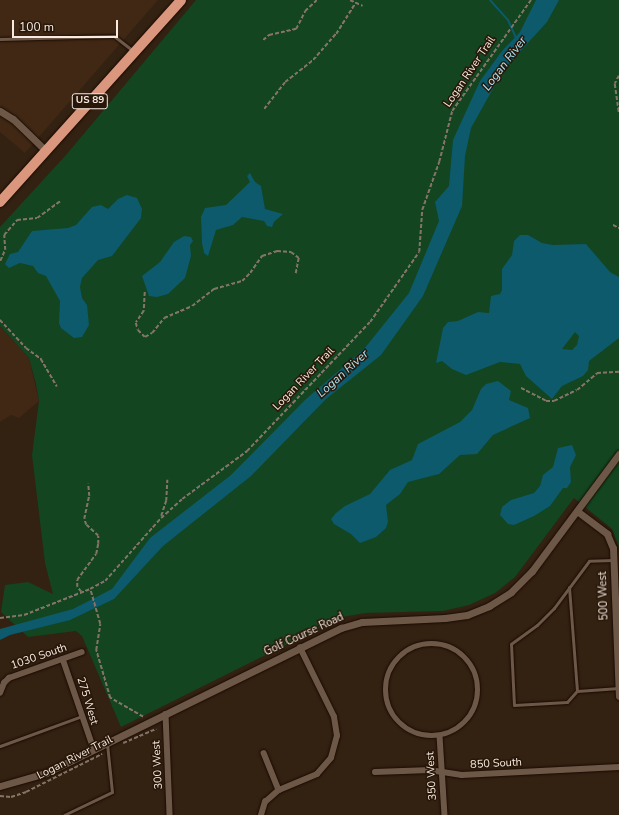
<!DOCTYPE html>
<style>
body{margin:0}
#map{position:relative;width:619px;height:815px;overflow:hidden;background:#332112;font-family:"Nunito Sans",sans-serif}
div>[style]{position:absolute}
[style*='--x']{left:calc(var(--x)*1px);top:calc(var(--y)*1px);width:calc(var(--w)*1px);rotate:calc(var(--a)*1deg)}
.built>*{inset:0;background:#402814}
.green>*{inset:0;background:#134520}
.water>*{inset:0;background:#0c5a6c}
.stream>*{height:2px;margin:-1px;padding:0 1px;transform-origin:1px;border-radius:1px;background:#0c5a6c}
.path>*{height:1.5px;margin-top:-0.75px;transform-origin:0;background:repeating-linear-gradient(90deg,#847568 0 4px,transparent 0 6px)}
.roads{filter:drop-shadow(0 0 1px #1a0a00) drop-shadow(0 0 1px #1a0a00)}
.service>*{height:3px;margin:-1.5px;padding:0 1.5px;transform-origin:1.5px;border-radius:1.5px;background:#6d5848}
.minor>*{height:5.5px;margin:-2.75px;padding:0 2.75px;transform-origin:2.75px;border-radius:2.75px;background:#6d5848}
.minor>.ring{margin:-2.75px;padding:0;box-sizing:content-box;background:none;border:5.5px solid #6d5848;border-radius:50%}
.tertiary>*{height:7px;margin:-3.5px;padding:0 3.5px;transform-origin:3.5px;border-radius:3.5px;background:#6d5848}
.trunk>*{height:10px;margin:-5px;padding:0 5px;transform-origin:5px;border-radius:5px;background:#da977d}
span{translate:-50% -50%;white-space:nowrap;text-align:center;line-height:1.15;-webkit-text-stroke:3px #281709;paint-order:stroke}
.shield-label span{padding:1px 3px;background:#281709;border:1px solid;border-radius:3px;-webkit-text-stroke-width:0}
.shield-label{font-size:10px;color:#f7ebe1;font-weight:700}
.street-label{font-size:11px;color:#f7ebe1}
.water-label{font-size:12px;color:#ace4f5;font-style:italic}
.scale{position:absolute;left:12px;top:20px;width:106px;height:18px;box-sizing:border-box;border:2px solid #f7ebe1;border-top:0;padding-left:5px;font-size:12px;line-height:14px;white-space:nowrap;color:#f7ebe1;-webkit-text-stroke:3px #281709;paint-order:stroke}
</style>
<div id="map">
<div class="built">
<i style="clip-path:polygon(0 0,158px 0,25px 153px,0 132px)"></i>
<i style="clip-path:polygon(0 326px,29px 358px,39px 401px,19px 418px,11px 415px,0 422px)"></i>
</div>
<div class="green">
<i style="clip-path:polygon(196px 0,619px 0,619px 547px,612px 529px,574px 498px,515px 577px,495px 593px,469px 605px,443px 611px,365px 613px,342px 617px,121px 727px,82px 636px,76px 631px,28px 637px,1px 612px,5px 585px,28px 582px,53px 594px,45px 563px,32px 455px,39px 401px,36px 384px,29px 358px,0 326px,0 227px,66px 155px)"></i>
</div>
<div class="water">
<i style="clip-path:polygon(536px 0,559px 0,547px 22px,504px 69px,471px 128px,465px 156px,462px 206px,423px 296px,381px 355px,326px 399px,251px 476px,163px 546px,114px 599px,70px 620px,10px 635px,0 640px,0 629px,73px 609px,112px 589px,150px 538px,231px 475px,306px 399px,364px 349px,409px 293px,439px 221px,435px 202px,449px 186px,453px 140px,480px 81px,502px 51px,520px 32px)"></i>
<i style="clip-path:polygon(250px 173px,255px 182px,261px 186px,265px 209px,283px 214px,274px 222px,272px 227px,267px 226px,264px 221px,242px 217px,233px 225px,216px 230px,208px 256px,204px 253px,202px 243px,201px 217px,205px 208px,226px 205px,250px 182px,247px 176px)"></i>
<i style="clip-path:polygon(127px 195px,137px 198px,142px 209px,141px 218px,112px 256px,98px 260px,82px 278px,80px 287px,82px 298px,87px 305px,89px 325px,82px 337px,74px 338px,61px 328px,59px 323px,60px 301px,46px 276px,38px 273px,33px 266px,20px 263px,9px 268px,5px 264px,10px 254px,18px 252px,32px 231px,68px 228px,76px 225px,92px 207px,101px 205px,108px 209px,118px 199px)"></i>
<i style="clip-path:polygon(evenodd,520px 235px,528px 235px,542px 243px,553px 245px,586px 244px,610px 272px,619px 277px,619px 338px,589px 361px,588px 370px,583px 376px,562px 386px,552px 399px,526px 376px,520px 364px,500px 362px,466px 375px,452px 369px,442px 361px,436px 363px,443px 328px,448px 322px,458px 321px,478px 312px,489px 313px,491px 296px,500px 294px,502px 290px,502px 269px,512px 255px,514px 241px,520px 235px,575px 332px,579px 336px,577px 345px,572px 350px,562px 349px,575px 332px)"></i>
<i style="clip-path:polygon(184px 236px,191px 237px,193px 241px,190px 245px,191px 256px,185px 278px,168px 294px,157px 297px,149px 296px,142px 276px,160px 262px,174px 242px)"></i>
<i style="clip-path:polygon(498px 381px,511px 391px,509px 400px,528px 408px,530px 418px,493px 435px,477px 454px,460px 455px,439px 474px,408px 482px,400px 494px,386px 505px,388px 522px,386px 528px,376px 537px,360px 543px,351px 534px,334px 524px,331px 519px,336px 513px,345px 506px,370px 494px,390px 470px,412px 460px,418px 444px,460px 422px,472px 410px,481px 389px,486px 384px)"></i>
<i style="clip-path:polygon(572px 445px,576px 455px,570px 467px,571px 482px,567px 488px,563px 488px,550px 506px,534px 516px,514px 525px,508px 524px,500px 515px,502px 507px,511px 500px,534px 493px,540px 486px,543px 475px,553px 467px,558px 448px)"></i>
</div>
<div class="stream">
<i style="--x:490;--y:0;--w:27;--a:48"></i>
<i style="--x:508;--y:20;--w:20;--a:66"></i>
</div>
<div class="path">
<i style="--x:350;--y:0;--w:14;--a:25"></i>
<i style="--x:263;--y:40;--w:8;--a:-40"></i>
<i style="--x:269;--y:35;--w:28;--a:-13"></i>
<i style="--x:296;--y:29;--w:20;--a:-63"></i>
<i style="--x:305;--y:11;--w:16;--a:-43"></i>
<i style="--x:619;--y:76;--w:9;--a:117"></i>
<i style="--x:615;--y:84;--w:30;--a:82"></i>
<i style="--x:264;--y:109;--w:34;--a:-52"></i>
<i style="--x:285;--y:82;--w:36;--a:-38"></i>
<i style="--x:313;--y:60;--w:35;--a:-49"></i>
<i style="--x:336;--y:34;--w:36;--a:-58"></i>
<i style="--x:613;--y:225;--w:7;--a:27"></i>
<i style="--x:0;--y:261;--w:12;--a:-66"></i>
<i style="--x:5;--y:250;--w:15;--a:-94"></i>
<i style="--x:4;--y:235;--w:20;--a:-49"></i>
<i style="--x:17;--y:220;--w:20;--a:-6"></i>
<i style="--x:37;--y:218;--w:29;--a:-36"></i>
<i style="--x:145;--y:292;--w:19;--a:93"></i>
<i style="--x:144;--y:311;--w:14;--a:124"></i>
<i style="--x:136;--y:323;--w:7;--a:74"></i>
<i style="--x:138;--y:330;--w:10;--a:45"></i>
<i style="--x:145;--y:337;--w:8;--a:-30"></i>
<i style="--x:152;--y:333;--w:19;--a:-51"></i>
<i style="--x:164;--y:318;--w:30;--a:-23"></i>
<i style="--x:192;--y:306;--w:28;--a:-38"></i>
<i style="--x:214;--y:289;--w:29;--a:-16"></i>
<i style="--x:242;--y:281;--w:11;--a:-45"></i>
<i style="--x:250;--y:273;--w:21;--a:-55"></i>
<i style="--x:262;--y:256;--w:16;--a:-18"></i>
<i style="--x:277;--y:251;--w:14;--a:4"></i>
<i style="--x:291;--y:252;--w:10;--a:37"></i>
<i style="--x:299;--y:258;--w:16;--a:101"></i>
<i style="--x:0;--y:320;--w:38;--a:47"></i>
<i style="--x:26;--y:348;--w:19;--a:36"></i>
<i style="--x:41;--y:359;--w:32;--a:60"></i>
<i style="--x:521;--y:388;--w:28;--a:27"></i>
<i style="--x:546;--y:401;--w:8;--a:0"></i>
<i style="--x:554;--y:401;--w:25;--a:-26"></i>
<i style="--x:577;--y:390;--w:26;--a:-40"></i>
<i style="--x:597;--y:373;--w:22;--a:-3"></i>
<i style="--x:161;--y:516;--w:16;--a:-72"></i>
<i style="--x:166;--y:501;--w:21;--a:-87"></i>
<i style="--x:81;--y:592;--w:6;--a:-129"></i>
<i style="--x:77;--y:587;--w:7;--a:-90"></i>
<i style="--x:77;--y:580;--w:32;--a:-54"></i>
<i style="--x:96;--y:554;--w:10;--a:-79"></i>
<i style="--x:98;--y:544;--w:8;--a:-90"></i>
<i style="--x:98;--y:536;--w:16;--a:-137"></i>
<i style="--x:86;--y:525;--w:6;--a:-108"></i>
<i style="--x:84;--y:519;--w:24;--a:-78"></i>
<i style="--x:89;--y:496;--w:12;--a:-95"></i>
<i style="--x:0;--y:618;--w:24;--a:-7"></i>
<i style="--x:24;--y:615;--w:71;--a:-21.5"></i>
<i style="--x:143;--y:717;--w:38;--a:-150"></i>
<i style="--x:110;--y:698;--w:50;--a:-106.3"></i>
<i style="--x:96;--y:650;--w:26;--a:-81"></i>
<i style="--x:100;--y:624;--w:36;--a:-106"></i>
<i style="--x:90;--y:589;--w:17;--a:-28"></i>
<i style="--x:105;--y:581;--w:84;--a:-48.4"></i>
<i style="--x:161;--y:518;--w:28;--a:-42"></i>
<i style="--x:182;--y:499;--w:81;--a:-36.4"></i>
<i style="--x:247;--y:451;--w:178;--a:-46.4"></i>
<i style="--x:370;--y:322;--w:85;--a:-55"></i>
<i style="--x:419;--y:252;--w:42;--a:-85.9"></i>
<i style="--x:422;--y:210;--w:51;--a:-70.5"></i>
<i style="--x:439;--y:162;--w:53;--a:-75.7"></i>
<i style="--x:452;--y:111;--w:136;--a:-54.6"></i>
<i style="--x:123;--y:743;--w:36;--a:-23"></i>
<i style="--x:0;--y:796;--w:11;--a:5"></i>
<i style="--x:11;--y:797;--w:16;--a:-18"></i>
<i style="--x:26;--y:792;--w:85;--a:-26.6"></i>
</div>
<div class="roads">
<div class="service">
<i style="--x:0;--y:39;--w:114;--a:-1.5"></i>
<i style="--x:114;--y:36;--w:24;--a:38"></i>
<i style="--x:614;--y:560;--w:25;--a:178"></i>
<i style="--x:589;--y:561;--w:59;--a:126.7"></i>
<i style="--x:554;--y:608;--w:24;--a:135"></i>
<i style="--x:537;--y:625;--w:32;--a:144"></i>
<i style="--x:511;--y:644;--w:61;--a:87.2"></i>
<i style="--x:514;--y:705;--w:53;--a:-3.2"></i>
<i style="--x:567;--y:702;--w:15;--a:-48"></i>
<i style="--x:577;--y:691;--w:42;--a:-4.1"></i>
<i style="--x:569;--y:587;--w:104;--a:85.6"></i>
<i style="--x:0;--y:746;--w:87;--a:-20.1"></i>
<i style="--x:64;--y:815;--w:53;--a:-25.6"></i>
<i style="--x:112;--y:792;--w:48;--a:-95.9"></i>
</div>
<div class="minor">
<i class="ring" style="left:386px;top:644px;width:86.5px;height:86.5px"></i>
<i style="--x:63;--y:659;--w:95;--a:71"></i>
<i style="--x:0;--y:693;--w:11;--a:-68"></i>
<i style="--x:4;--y:683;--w:7;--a:-45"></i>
<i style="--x:9;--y:678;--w:77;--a:-19.6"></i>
<i style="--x:166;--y:714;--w:101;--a:87.7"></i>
<i style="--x:440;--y:736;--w:79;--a:86.4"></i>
<i style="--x:264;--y:753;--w:40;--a:68"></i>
<i style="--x:375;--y:772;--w:55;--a:-2.1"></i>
<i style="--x:430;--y:770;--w:32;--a:9"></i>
<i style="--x:462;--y:775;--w:157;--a:-2.9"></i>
<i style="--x:261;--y:815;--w:14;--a:-73"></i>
<i style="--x:265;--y:802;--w:18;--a:-41"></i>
<i style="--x:279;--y:790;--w:41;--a:-22.8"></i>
<i style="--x:317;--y:774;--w:21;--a:-49"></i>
<i style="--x:331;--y:758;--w:23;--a:-75"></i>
<i style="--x:337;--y:736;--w:19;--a:-99"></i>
<i style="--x:334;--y:717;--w:77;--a:-116.2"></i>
</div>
<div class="tertiary">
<i style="--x:0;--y:111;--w:15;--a:32"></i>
<i style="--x:13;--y:119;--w:45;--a:44.1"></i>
<i style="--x:577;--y:511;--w:38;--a:37"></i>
<i style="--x:607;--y:534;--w:15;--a:67"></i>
<i style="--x:613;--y:548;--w:148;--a:87.7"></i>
<i style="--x:0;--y:786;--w:48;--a:-15.8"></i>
<i style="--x:46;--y:773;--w:329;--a:-26.2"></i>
<i style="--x:341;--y:628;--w:22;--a:-16"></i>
<i style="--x:362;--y:622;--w:83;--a:-2.8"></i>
<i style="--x:445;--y:618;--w:22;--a:-8"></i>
<i style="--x:467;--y:615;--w:24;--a:-22"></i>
<i style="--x:489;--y:606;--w:26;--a:-32"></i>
<i style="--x:511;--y:592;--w:30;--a:-45"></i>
<i style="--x:532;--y:571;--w:146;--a:-53.4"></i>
</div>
<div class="trunk">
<i style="--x:0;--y:202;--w:271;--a:-48.1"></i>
</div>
</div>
<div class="shield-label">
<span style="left:90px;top:101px">US 89</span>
</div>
<div class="street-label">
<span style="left:470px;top:72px;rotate:-56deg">Logan River Trail</span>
<span style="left:304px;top:379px;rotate:-46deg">Logan River Trail</span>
<span style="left:604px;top:596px;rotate:-92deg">500 West</span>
<span style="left:304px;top:635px;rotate:-25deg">Golf Course Road</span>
<span style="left:39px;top:657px;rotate:-19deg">1030 South</span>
<span style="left:87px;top:701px;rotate:73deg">275 West</span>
<span style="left:75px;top:758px;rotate:-27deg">Logan River Trail</span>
<span style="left:496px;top:764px;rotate:-3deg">850 South</span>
<span style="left:158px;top:765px;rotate:-93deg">300 West</span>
<span style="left:432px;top:776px;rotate:-93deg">350 West</span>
</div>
<div class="water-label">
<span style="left:505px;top:64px;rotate:-53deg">Logan River</span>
<span style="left:343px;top:374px;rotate:-42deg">Logan River</span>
</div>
<div class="scale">100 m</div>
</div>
